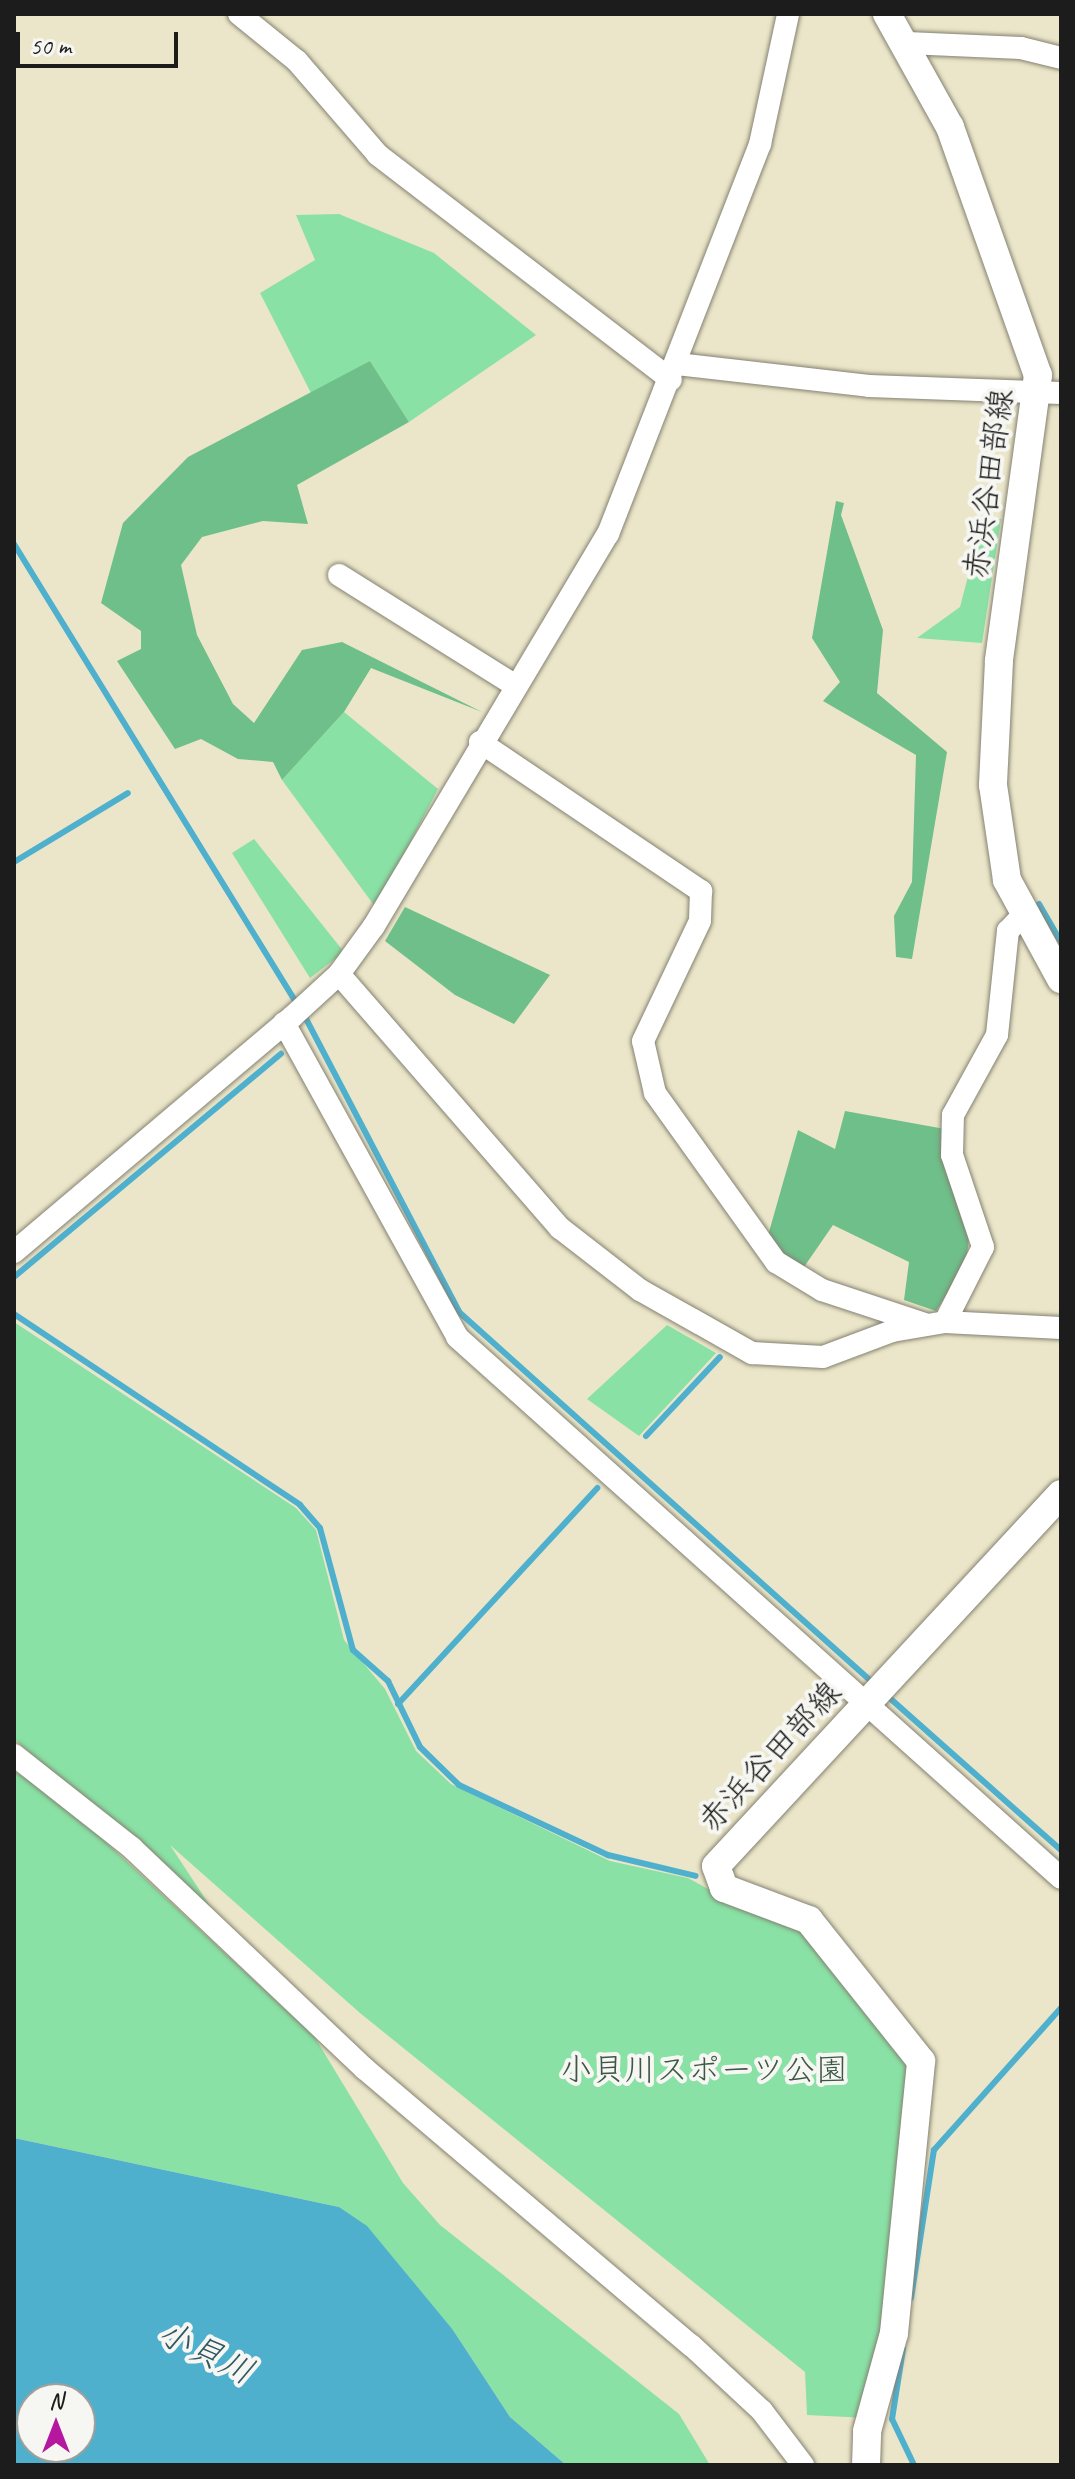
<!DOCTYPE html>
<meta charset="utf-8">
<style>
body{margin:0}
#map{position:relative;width:1075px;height:2479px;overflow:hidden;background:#ebe6c9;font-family:Caveat,"Klee One",sans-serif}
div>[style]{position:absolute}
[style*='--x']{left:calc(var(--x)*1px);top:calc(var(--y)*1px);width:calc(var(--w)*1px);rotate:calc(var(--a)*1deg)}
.green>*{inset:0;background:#89e1a5}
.forest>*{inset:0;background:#6ebf8a}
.water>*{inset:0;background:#4fb0ce}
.stream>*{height:6px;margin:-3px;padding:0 3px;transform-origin:3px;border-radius:3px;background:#4fb0ce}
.roads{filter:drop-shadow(0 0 2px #848172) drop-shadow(0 0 2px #848172)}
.minor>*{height:22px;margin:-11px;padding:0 11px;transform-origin:11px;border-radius:11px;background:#fff}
.major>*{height:28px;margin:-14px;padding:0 14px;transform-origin:14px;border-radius:14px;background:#fff}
span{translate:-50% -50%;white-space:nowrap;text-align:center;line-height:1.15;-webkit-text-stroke:8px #f6f6f2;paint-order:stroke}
.street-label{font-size:32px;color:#1c1c1c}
.park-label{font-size:32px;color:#3d5745}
.water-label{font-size:34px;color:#305763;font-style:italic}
.frame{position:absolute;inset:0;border:16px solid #1c1c1c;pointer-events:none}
.north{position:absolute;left:16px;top:2383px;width:80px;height:80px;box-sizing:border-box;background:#f6f6f2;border:2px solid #9f9f9c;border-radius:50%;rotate:0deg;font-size:22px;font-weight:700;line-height:32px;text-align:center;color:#1c1c1c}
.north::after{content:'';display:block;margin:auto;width:28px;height:36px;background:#b5179e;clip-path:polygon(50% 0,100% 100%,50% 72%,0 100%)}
.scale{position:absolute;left:16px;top:32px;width:162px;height:36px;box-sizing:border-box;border:4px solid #1c1c1c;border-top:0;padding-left:10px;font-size:24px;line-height:28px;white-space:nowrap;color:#1c1c1c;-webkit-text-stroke:6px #f6f6f2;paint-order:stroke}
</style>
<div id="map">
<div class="green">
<i style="clip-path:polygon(339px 214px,434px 253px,536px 335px,409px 422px,370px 361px,313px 397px,260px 293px,315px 260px,296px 215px)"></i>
<i style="clip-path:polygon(983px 519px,1001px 519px,982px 643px,917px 638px,960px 607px)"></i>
<i style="clip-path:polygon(344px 712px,438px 789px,376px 908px,282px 780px)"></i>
<i style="clip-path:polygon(254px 839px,344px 952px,310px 978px,232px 853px)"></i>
<i style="clip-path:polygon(14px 1322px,296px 1508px,316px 1530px,344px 1640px,385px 1689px,416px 1751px,451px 1784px,610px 1861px,688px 1878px,734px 1903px,807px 1926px,896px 2034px,916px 2090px,867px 2418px,807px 2415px,805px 2372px,360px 2013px,170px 1845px,212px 1909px,14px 1739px)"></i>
<i style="clip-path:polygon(667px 1325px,716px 1353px,639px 1436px,587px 1399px)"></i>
<i style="clip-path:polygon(14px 1771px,65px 1804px,314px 2036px,403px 2183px,440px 2225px,679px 2414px,710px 2465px,566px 2465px,510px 2417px,453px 2330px,339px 2207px,14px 2138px)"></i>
</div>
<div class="forest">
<i style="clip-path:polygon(370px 361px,409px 422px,297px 485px,308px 524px,263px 521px,202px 537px,181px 565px,197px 635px,233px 704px,254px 723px,302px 650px,342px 642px,482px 712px,371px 668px,344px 712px,282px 780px,273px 762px,238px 759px,201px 739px,175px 749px,117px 661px,141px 649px,141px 631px,101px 603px,123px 523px,188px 457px)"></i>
<i style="clip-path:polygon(836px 501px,844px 503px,841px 515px,883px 630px,877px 693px,947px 752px,912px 959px,896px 957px,894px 916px,912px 882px,916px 755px,823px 701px,840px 682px,812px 638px)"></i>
<i style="clip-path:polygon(405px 907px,550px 975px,514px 1024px,455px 995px,385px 941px)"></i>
<i style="clip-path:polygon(845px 1111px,945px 1129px,969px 1238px,966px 1264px,936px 1311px,904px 1300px,909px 1262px,833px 1225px,804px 1267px,765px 1246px,798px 1130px,835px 1149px)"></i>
</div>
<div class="water">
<i style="clip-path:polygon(evenodd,14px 2138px,339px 2207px,367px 2226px,453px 2330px,510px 2417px,566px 2465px,14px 2465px,14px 2138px,32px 2399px,80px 2399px,80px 2447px,32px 2447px,32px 2399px)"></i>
</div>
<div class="stream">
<i style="--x:14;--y:544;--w:540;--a:58.4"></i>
<i style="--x:14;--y:862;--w:133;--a:-31.2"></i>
<i style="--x:1039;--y:904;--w:44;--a:59.9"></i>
<i style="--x:303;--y:1013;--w:337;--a:62.4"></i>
<i style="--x:459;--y:1312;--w:556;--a:41.86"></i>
<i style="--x:14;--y:1277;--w:348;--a:-39.9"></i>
<i style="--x:14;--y:1314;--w:344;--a:33.7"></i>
<i style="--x:300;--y:1505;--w:30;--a:49"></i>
<i style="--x:320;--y:1528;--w:126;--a:74.9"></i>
<i style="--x:353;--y:1650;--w:47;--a:41.5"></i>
<i style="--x:388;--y:1681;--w:73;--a:64.1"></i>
<i style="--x:420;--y:1747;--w:54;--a:44.3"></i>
<i style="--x:459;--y:1785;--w:165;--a:25.2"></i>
<i style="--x:608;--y:1855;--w:90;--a:13.4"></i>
<i style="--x:646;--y:1436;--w:108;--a:-46.9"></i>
<i style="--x:884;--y:1693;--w:237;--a:41.6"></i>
<i style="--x:398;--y:1704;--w:294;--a:-47.3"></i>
<i style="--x:911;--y:2298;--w:150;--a:-81.2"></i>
<i style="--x:934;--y:2150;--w:191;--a:-48.2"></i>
<i style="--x:903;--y:2349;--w:71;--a:98.9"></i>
<i style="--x:892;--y:2419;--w:51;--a:64.4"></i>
</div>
<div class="roads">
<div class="minor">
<i style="--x:239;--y:14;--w:75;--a:39"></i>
<i style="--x:297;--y:61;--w:124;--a:49.2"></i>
<i style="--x:378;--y:155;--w:369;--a:37.5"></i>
<i style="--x:907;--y:43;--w:114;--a:2.5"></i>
<i style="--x:1021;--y:48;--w:41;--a:14"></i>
<i style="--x:677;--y:364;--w:193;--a:6.5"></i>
<i style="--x:869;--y:386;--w:192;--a:2.1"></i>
<i style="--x:339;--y:575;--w:205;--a:32.1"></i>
<i style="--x:480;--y:742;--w:267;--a:34"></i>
<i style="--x:701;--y:891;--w:30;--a:92"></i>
<i style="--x:700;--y:921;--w:133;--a:115.4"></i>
<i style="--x:643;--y:1041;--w:53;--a:77"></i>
<i style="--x:655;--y:1093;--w:208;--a:54.4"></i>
<i style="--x:776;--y:1262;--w:54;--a:31.3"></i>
<i style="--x:822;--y:1290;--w:108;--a:18.3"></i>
<i style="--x:339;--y:974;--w:337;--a:49"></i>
<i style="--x:560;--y:1228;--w:101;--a:37.8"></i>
<i style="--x:640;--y:1290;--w:129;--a:29.4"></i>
<i style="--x:752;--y:1353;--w:71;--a:3.2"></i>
<i style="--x:823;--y:1357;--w:74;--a:-20.6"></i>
<i style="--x:892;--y:1331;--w:54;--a:-9.6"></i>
<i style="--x:945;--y:1322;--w:116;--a:3"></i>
<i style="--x:284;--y:1023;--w:359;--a:61.1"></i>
<i style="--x:457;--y:1337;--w:811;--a:41.85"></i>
<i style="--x:14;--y:1252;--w:364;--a:-40.2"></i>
<i style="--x:292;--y:1017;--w:64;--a:-42.5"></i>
<i style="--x:339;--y:974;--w:59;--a:-53.9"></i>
<i style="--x:374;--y:926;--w:457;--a:-59.2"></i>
<i style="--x:608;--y:534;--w:419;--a:-68.7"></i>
<i style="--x:760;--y:144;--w:133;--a:-77.8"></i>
<i style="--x:945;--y:1322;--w:84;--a:-63.1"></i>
<i style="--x:983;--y:1247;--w:97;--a:-108.6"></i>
<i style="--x:952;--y:1155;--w:40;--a:-88.6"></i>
<i style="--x:953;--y:1115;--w:91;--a:-61.2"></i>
<i style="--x:997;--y:1035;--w:105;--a:-84"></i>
<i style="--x:1008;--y:931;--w:22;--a:-47"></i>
<i style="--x:14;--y:1755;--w:150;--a:38.2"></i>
<i style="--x:132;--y:1848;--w:321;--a:43.5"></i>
<i style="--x:365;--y:2069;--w:427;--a:40.3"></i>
<i style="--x:691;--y:2345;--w:97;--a:42.9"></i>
<i style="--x:762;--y:2411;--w:68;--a:52.8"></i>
</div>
<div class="major">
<i style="--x:887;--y:14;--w:129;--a:60.9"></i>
<i style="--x:950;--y:127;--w:263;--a:70.5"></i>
<i style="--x:1038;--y:375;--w:289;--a:97.8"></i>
<i style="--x:999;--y:661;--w:124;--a:92.8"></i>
<i style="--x:993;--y:785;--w:96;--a:81.6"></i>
<i style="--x:1007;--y:880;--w:113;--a:61.4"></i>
<i style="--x:866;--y:2465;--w:34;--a:-88"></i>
<i style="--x:867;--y:2431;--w:102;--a:-74.6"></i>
<i style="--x:894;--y:2333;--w:273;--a:-84.3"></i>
<i style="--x:921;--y:2061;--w:180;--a:-128.5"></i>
<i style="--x:809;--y:1920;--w:91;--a:-159.4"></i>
<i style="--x:724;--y:1888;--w:23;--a:-110"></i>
<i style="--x:716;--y:1866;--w:507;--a:-47.16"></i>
</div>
</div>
<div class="street-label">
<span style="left:989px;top:484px;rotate:-82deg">赤浜谷田部線</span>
<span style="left:770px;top:1757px;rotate:-47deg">赤浜谷田部線</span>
</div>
<div class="park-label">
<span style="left:704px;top:2070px">小貝川スポーツ公園</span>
</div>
<div class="water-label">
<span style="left:206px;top:2352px;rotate:26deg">小貝川</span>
</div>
<div class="frame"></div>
<div class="north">N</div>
<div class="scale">50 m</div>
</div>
